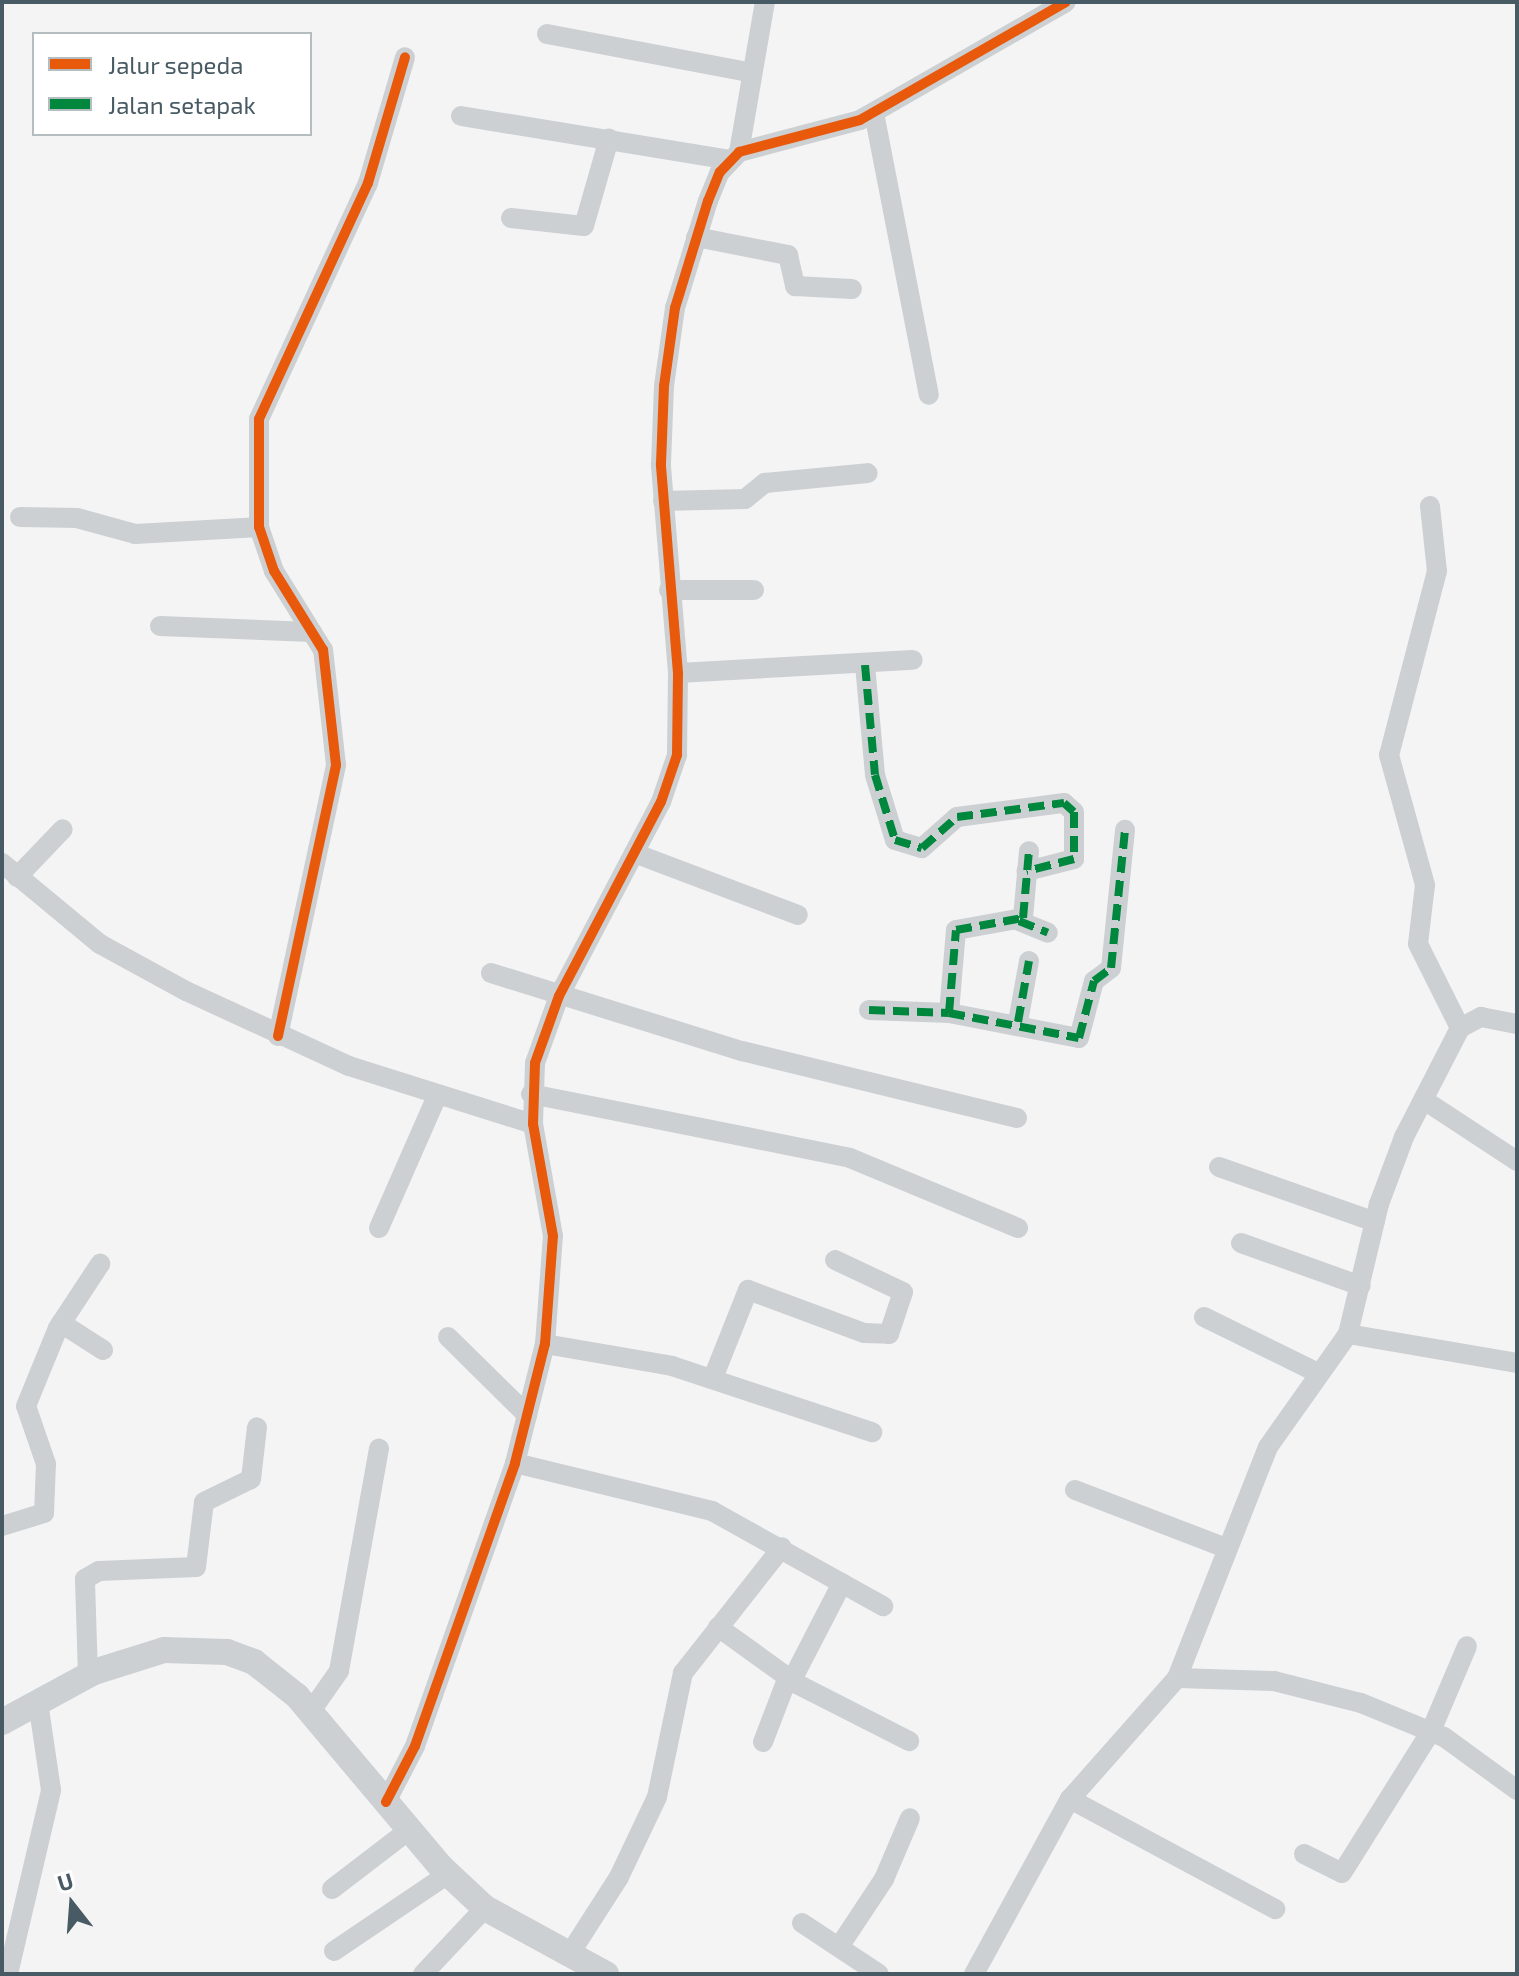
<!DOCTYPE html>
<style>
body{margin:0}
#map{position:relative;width:1519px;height:1976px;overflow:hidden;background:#f4f4f4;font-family:"Exo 2",sans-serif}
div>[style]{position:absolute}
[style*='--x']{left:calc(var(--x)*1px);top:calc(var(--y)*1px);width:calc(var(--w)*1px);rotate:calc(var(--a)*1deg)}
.minor>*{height:20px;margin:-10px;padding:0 10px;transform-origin:10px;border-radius:10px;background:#cdd0d3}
.tertiary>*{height:26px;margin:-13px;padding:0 13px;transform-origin:13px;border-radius:13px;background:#cdd0d3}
.quiet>*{height:8px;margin-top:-4px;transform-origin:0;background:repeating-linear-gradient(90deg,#00873e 0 16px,transparent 0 24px)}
.cycleway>*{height:10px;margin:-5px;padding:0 5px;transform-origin:5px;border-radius:5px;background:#e8590c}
span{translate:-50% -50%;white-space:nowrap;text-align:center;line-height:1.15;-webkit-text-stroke:6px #fff;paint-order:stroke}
.frame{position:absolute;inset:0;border:4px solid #485a63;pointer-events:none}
.legend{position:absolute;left:32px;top:32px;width:280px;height:104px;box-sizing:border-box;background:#fff;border:2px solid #b6bdc1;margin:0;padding:10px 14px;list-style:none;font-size:24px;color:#485a63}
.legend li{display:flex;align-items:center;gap:16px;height:40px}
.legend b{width:40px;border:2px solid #b6bdc1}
.north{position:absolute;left:32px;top:1864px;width:80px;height:80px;-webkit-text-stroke:6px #fff;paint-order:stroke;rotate:343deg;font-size:22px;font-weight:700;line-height:32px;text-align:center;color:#485a63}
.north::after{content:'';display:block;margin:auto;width:28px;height:36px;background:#485a63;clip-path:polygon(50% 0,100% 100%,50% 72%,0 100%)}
</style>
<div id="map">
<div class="minor">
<i style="--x:547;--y:34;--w:206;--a:10.7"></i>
<i style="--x:874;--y:113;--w:287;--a:79"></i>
<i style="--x:461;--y:116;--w:272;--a:9.3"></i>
<i style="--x:739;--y:152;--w:152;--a:-80.2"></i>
<i style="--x:511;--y:218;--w:73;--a:6.3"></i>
<i style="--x:584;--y:226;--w:91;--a:-74"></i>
<i style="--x:696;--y:237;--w:94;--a:11.1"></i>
<i style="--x:788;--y:255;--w:32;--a:77"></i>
<i style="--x:795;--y:286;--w:57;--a:3"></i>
<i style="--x:663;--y:501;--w:82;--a:-1.4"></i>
<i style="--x:745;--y:499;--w:26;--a:-39"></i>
<i style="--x:765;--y:483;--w:103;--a:-5.5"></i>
<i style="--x:1430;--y:506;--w:65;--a:83.9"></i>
<i style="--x:1437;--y:571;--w:190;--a:104.6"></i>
<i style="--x:1389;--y:755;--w:135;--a:74.5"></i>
<i style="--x:1425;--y:885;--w:59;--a:96.8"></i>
<i style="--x:1418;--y:944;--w:94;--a:63.4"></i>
<i style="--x:20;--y:517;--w:57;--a:1"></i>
<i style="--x:77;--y:518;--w:60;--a:15.4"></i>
<i style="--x:135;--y:534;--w:124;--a:-3.2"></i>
<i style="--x:669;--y:590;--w:85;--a:0"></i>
<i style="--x:160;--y:626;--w:152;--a:2.3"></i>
<i style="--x:865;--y:665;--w:110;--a:84.8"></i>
<i style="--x:875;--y:775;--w:68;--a:72.9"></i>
<i style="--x:895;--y:840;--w:28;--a:17"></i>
<i style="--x:922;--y:848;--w:47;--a:-41.5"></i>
<i style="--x:957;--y:817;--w:108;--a:-7.5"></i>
<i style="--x:1064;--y:803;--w:13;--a:42"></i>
<i style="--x:1074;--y:812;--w:47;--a:90"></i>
<i style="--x:1074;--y:859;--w:49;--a:165.7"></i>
<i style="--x:678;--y:673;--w:235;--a:-3.2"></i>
<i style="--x:634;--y:853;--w:175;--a:20.7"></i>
<i style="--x:2;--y:863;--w:127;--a:39.6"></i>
<i style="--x:100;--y:944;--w:98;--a:28.7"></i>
<i style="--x:186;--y:991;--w:179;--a:24.7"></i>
<i style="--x:349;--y:1066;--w:193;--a:17.5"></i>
<i style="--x:17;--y:877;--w:66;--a:-46.2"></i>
<i style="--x:1019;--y:921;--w:31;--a:22"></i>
<i style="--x:491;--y:973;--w:263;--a:17.3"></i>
<i style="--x:742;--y:1051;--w:283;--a:13.7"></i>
<i style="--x:869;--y:1010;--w:80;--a:2.1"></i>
<i style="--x:949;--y:1013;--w:83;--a:-85.2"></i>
<i style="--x:956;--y:930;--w:68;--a:-10.2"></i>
<i style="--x:1023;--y:918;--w:67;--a:-84.9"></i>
<i style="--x:949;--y:1013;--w:132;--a:10.9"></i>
<i style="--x:1079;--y:1038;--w:59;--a:-75.3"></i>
<i style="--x:1094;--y:981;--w:21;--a:-37"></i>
<i style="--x:1111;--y:968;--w:139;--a:-84.2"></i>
<i style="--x:1018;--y:1022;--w:62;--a:-79.8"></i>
<i style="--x:278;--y:1036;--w:277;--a:-77.9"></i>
<i style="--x:336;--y:765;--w:116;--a:-96.4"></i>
<i style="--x:323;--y:650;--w:93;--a:-121.8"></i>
<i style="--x:274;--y:571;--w:46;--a:-108.8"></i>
<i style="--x:259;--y:527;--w:108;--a:-90"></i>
<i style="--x:259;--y:419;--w:260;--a:-65.2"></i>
<i style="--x:368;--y:183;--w:131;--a:-73.6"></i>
<i style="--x:531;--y:1094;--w:325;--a:11.3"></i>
<i style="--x:850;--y:1158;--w:182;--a:22.6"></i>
<i style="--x:1424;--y:1100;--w:111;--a:33.3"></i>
<i style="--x:1219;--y:1167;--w:165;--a:19.4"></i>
<i style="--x:379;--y:1228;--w:144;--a:-66.3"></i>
<i style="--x:1241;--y:1243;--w:127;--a:19.7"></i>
<i style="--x:1204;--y:1317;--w:127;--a:26.2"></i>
<i style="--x:61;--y:1323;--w:50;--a:32.7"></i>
<i style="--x:1348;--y:1334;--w:171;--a:9.7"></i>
<i style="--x:448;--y:1337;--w:111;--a:44.6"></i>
<i style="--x:545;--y:1344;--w:129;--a:9.8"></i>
<i style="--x:672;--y:1366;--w:211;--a:18.3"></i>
<i style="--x:713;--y:1378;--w:95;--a:-68.3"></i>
<i style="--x:748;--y:1290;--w:124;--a:20.3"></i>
<i style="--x:864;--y:1333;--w:25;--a:2"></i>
<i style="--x:889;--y:1334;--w:44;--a:-71.6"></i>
<i style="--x:903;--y:1292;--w:75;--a:-154.8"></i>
<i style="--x:515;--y:1463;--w:203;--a:13.7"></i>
<i style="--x:712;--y:1511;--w:196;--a:29.1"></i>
<i style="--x:1075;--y:1490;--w:162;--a:21"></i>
<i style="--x:2;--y:1526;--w:44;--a:-17.2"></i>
<i style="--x:44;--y:1513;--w:49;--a:-87.7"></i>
<i style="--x:46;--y:1464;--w:61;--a:-109"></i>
<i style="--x:26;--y:1406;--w:84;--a:-67.7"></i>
<i style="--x:58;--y:1328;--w:77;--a:-56.7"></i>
<i style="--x:718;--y:1627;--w:97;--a:35.8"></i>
<i style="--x:797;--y:1684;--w:126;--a:27"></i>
<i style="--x:88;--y:1676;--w:97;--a:-91.8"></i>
<i style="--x:85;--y:1579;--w:16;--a:-30"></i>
<i style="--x:99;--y:1571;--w:97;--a:-2.4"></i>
<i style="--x:196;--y:1567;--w:65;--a:-83"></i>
<i style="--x:204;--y:1502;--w:52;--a:-26.1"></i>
<i style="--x:251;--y:1479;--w:52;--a:-83.4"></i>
<i style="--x:1177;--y:1678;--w:248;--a:-68.5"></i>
<i style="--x:1268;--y:1447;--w:138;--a:-54.7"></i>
<i style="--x:1348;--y:1334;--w:134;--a:-76.6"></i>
<i style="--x:1379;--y:1204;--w:72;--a:-69.5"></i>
<i style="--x:1404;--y:1137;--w:123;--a:-62.8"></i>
<i style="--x:1460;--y:1028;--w:24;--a:-28"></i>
<i style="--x:1481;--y:1017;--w:37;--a:11"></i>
<i style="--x:792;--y:1680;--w:109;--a:-62.7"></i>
<i style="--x:311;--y:1711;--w:49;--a:-55"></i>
<i style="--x:339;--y:1671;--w:226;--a:-79.8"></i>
<i style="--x:763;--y:1742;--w:70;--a:-69"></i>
<i style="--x:1070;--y:1799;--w:233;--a:28.2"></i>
<i style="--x:386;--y:1802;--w:63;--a:-62.6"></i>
<i style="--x:415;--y:1746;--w:300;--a:-70.5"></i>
<i style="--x:515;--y:1463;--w:123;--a:-75.9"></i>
<i style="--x:545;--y:1344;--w:108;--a:-85.8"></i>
<i style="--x:553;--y:1236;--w:114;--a:-100.1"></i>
<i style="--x:533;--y:1124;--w:61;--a:-88.1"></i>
<i style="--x:535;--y:1063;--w:71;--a:-70.3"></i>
<i style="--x:559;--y:996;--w:219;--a:-62.3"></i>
<i style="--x:661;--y:802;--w:50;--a:-71.2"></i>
<i style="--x:677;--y:755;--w:82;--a:-89.3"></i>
<i style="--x:678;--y:673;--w:210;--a:-94.7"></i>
<i style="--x:661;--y:464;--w:78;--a:-87.8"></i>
<i style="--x:664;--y:386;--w:79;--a:-82"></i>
<i style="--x:675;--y:308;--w:112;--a:-72.9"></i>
<i style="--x:708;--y:201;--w:31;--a:-68"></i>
<i style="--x:720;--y:172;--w:28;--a:-46"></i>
<i style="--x:739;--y:152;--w:125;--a:-14.8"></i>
<i style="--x:860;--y:120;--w:237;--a:-29.8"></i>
<i style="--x:1304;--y:1854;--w:42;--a:26.6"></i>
<i style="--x:1342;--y:1873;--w:168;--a:-57.9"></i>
<i style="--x:1431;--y:1731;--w:92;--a:-67"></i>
<i style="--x:332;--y:1889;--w:97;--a:-37.5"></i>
<i style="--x:802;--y:1923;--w:92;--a:33.5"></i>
<i style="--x:839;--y:1947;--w:82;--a:-56.5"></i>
<i style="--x:884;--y:1879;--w:66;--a:-66.9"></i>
<i style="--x:334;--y:1951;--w:138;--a:-34"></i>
<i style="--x:569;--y:1955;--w:93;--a:-57.3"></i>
<i style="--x:619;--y:1877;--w:89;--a:-64.6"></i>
<i style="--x:657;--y:1797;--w:127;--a:-78.2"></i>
<i style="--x:683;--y:1673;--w:160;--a:-51.8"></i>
<i style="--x:8;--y:1974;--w:189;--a:-76.8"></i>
<i style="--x:51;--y:1790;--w:89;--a:-98.4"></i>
<i style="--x:423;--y:1974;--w:91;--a:-46.8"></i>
<i style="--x:974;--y:1974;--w:200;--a:-61.3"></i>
<i style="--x:1070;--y:1799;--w:162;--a:-48.5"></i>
<i style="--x:1177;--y:1678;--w:97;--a:1.8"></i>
<i style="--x:1274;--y:1681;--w:90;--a:14.2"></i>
<i style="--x:1361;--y:1703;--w:90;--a:22.3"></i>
<i style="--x:1444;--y:1737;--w:90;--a:36"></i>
</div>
<div class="tertiary">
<i style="--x:2;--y:1722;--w:105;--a:-28.5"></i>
<i style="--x:94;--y:1672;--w:73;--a:-17.4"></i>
<i style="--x:164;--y:1650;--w:63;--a:1.8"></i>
<i style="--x:227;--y:1652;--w:29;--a:20"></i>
<i style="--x:254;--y:1662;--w:55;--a:38.3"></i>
<i style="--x:297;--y:1696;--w:224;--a:49.9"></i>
<i style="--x:441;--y:1867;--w:60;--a:43"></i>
<i style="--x:485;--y:1908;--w:138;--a:28.6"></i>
</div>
<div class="quiet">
<i style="--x:865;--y:665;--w:110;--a:84.8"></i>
<i style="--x:875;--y:775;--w:68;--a:72.9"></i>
<i style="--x:895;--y:840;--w:28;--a:17"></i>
<i style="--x:922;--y:848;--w:47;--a:-41.5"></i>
<i style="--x:957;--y:817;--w:108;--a:-7.5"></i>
<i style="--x:1064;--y:803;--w:13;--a:42"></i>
<i style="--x:1074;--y:812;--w:47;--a:90"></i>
<i style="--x:1074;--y:859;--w:49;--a:165.7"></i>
<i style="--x:1019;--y:921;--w:31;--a:22"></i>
<i style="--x:869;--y:1010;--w:80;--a:2.1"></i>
<i style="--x:949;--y:1013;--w:83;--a:-85.2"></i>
<i style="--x:956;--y:930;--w:68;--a:-10.2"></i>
<i style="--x:1023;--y:918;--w:67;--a:-84.9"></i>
<i style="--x:949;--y:1013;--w:132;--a:10.9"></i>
<i style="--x:1079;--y:1038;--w:59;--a:-75.3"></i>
<i style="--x:1094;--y:981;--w:21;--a:-37"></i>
<i style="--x:1111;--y:968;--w:139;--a:-84.2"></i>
<i style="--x:1018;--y:1022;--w:62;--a:-79.8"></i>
</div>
<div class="cycleway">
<i style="--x:278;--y:1036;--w:277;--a:-77.9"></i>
<i style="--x:336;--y:765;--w:116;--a:-96.4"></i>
<i style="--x:323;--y:650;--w:93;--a:-121.8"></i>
<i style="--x:274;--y:571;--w:46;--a:-108.8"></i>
<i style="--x:259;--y:527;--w:108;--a:-90"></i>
<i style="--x:259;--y:419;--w:260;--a:-65.2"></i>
<i style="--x:368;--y:183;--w:131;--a:-73.6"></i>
<i style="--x:386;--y:1802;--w:63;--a:-62.6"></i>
<i style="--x:415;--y:1746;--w:300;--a:-70.5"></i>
<i style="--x:515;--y:1463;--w:123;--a:-75.9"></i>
<i style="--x:545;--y:1344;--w:108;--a:-85.8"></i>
<i style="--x:553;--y:1236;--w:114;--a:-100.1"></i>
<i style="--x:533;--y:1124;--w:61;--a:-88.1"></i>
<i style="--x:535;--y:1063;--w:71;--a:-70.3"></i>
<i style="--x:559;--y:996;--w:219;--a:-62.3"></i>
<i style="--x:661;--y:802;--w:50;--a:-71.2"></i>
<i style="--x:677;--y:755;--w:82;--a:-89.3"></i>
<i style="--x:678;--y:673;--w:210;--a:-94.7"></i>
<i style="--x:661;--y:464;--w:78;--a:-87.8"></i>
<i style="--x:664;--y:386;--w:79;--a:-82"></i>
<i style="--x:675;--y:308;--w:112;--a:-72.9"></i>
<i style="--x:708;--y:201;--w:31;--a:-68"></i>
<i style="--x:720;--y:172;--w:28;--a:-46"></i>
<i style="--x:739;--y:152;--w:125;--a:-14.8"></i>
<i style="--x:860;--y:120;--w:237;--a:-29.8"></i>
</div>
<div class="frame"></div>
<ul class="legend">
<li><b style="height:10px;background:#e8590c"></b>Jalur sepeda</li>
<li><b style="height:10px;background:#00873e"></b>Jalan setapak</li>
</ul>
<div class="north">U</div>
</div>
